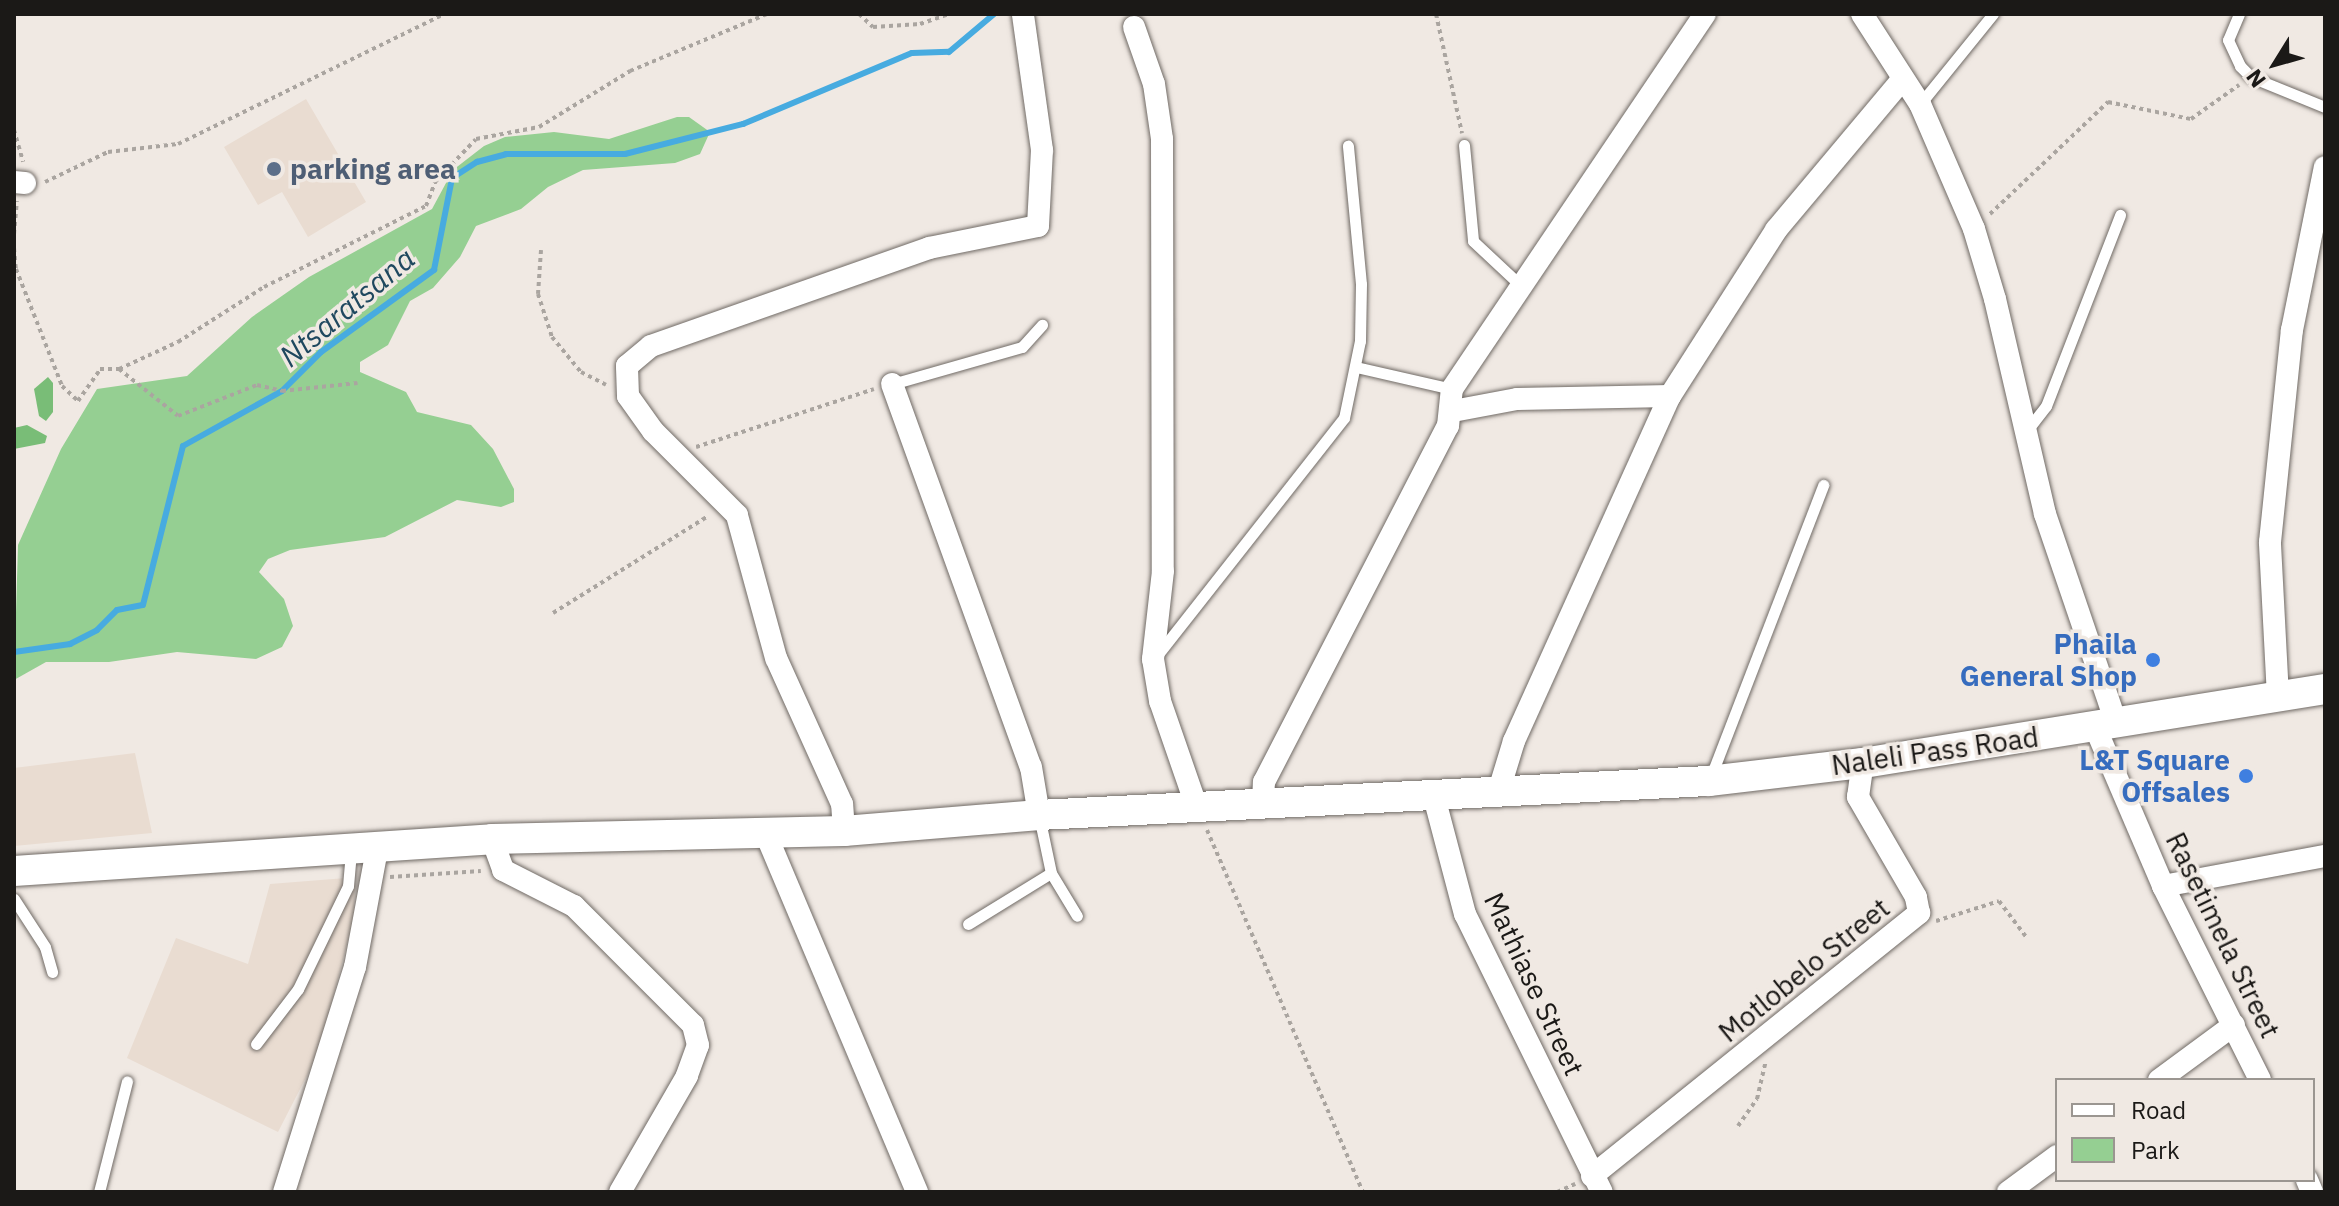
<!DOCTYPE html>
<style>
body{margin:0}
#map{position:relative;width:2339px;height:1206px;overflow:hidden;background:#f0e9e3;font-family:"IBM Plex Sans",sans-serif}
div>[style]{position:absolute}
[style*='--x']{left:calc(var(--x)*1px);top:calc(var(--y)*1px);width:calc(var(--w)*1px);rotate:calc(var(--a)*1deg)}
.built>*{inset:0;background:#e9dcd1}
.green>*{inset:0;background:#95cf92}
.forest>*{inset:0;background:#79bd77}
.stream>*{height:6px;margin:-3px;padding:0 3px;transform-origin:3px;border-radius:3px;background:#47abe0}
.path>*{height:4px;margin-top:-2px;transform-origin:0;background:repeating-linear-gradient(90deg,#aaa5a0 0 4px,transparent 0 8px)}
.roads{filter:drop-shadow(0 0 2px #706a65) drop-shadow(0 0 2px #706a65)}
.service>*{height:11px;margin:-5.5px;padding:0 5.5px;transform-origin:5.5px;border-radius:5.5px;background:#fff}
.minor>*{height:22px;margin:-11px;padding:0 11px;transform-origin:11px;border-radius:11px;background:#fff}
.secondary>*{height:30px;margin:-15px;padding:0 15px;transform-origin:15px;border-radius:15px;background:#fff}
.dots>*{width:22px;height:22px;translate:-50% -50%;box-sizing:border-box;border:4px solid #f0e9e3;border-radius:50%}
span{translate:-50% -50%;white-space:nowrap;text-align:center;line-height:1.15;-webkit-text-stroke:7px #f0e9e3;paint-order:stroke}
.service-label{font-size:28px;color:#4e5e75;font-weight:700}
.left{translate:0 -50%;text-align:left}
.shop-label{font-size:28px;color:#366cbe;font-weight:700}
.right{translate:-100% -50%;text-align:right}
.street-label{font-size:28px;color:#1b1917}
.water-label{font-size:30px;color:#1f485f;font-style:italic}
.frame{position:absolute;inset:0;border:16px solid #1b1917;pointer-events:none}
.legend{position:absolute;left:2055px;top:1078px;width:260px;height:104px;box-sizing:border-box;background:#f0e9e3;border:2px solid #9b9691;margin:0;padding:10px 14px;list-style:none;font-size:24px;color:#1b1917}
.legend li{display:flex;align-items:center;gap:16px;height:40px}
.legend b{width:40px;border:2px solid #9b9691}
.north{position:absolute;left:2235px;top:24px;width:80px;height:80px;-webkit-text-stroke:6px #f0e9e3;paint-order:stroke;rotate:233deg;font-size:22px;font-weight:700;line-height:32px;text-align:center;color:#1b1917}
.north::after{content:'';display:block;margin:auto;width:28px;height:36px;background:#1b1917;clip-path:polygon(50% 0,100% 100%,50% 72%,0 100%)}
</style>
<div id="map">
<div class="built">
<i style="clip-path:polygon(306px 99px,366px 202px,308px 237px,282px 192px,258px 205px,224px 147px)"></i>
<i style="clip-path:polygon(135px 753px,152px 833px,14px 846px,14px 768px)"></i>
<i style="clip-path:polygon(346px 878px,355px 880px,354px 917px,329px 1013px,317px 1056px,278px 1132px,127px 1058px,176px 938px,248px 964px,270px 884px)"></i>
</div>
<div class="green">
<i style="clip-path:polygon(677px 117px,689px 117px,710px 132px,700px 154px,675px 163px,583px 170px,548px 187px,521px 209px,476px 226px,460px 257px,433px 288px,410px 301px,388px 345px,360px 362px,360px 372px,406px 392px,417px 412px,471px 425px,493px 449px,514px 489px,514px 502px,501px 507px,457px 500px,385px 537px,290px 550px,268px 559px,259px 572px,284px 599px,293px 626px,282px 647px,256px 659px,177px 652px,109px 662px,46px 662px,14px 680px,18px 545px,61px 449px,97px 389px,187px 376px,252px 317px,309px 277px,432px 209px,453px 170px,484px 146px,505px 137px,554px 132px,609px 139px)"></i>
</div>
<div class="forest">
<i style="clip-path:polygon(48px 377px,53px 383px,53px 412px,46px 421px,39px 416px,34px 389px)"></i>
<i style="clip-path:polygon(27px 425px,47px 436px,45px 443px,14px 449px,14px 428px)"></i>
</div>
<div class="stream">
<i style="--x:14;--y:652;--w:57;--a:-8.1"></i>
<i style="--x:70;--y:644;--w:30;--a:-27"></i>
<i style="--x:97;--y:630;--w:28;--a:-45"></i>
<i style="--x:117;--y:610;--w:26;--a:-11"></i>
<i style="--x:143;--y:605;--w:164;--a:-75.9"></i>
<i style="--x:183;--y:446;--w:113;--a:-29.1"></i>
<i style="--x:282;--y:391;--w:55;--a:-45"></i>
<i style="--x:321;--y:352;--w:140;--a:-36"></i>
<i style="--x:434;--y:270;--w:94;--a:-78.9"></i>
<i style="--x:452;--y:178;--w:30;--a:-33"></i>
<i style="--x:477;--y:162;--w:30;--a:-15"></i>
<i style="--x:506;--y:154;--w:119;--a:0"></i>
<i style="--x:625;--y:154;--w:122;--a:-14.3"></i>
<i style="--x:743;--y:124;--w:183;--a:-22.8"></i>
<i style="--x:912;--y:53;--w:37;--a:-2"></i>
<i style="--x:949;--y:52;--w:59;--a:-40.2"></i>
</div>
<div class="path">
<i style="--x:859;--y:14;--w:19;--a:43"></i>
<i style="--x:873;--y:27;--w:47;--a:-3.7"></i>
<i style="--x:920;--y:24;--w:31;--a:-19"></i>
<i style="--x:1436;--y:14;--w:122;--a:77.7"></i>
<i style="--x:14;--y:130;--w:33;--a:74"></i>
<i style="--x:45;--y:182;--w:70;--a:-25.5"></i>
<i style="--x:108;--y:152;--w:70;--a:-6.5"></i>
<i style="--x:178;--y:144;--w:297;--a:-26"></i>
<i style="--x:1990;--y:214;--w:163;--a:-43.5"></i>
<i style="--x:2108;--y:102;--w:85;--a:11.6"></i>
<i style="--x:2191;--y:119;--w:59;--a:-35.3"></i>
<i style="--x:14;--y:234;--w:33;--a:-85"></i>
<i style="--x:14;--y:248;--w:21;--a:85"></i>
<i style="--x:16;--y:269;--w:126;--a:68.5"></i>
<i style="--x:62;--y:386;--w:22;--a:43"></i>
<i style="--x:78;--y:401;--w:39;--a:-55"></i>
<i style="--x:100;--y:369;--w:19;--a:0"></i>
<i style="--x:119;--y:369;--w:65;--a:-24.6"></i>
<i style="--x:178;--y:342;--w:102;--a:-32.6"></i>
<i style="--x:264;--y:287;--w:181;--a:-26.6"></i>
<i style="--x:426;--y:206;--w:26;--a:-69"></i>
<i style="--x:435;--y:182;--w:59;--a:-46.4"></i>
<i style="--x:476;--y:139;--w:64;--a:-10.8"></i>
<i style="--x:539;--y:127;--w:107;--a:-31.6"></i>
<i style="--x:630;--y:71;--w:148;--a:-22.6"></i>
<i style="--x:541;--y:250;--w:44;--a:93.9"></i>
<i style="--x:538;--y:294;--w:45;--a:72"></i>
<i style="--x:552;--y:337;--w:45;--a:50.4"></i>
<i style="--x:581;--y:372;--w:28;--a:27"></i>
<i style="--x:119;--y:369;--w:75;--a:38.5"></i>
<i style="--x:178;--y:416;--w:85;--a:-21.4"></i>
<i style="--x:257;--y:385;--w:26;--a:13"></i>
<i style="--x:282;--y:391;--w:76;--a:-6"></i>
<i style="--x:696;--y:447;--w:187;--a:-18"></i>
<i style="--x:553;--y:613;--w:183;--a:-32"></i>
<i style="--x:1207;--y:830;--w:394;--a:66.7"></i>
<i style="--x:390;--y:877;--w:91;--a:-3.8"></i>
<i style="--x:1936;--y:921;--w:66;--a:-17.6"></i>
<i style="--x:1999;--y:901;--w:46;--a:52.9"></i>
<i style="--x:1738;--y:1126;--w:33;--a:-55"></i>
<i style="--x:1757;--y:1099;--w:39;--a:-77"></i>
<i style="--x:1557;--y:1192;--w:20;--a:-24"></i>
</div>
<div class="roads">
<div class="service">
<i style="--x:2239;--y:14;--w:28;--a:113"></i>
<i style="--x:2228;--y:40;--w:29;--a:65"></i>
<i style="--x:2240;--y:66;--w:16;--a:45"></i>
<i style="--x:2251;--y:77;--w:80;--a:22.1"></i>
<i style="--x:1920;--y:104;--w:116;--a:-51"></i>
<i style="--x:1464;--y:145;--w:96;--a:84.6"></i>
<i style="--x:1473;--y:241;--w:63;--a:43.1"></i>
<i style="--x:1356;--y:367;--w:98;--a:12.9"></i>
<i style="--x:892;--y:384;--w:135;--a:-15.9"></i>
<i style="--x:1022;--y:347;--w:30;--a:-48"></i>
<i style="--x:2028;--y:429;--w:29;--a:-52"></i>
<i style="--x:2046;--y:406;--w:205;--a:-68.8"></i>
<i style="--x:1155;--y:658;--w:305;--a:-51.8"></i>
<i style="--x:1344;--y:418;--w:79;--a:-78.3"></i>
<i style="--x:1360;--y:341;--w:57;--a:-89"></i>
<i style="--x:1361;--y:284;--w:139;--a:-95.4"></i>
<i style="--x:1711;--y:776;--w:312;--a:-68.9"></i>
<i style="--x:1039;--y:816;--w:58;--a:78.1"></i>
<i style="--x:1051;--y:873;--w:50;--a:58.8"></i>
<i style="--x:14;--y:899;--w:57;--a:57.1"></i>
<i style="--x:45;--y:947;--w:26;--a:74"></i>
<i style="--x:968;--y:924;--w:97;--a:-31.6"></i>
<i style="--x:256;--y:1044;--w:69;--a:-52.6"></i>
<i style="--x:298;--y:989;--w:114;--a:-64.1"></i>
<i style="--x:348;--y:886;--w:35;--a:-85"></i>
<i style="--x:99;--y:1192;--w:114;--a:-75.8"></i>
</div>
<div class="minor">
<i style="--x:1862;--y:14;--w:107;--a:57.2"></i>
<i style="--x:1920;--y:104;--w:136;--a:66.6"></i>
<i style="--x:1974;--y:229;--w:73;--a:73.3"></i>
<i style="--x:1995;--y:299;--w:221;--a:76.9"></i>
<i style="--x:2045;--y:514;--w:221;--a:71.2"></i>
<i style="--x:1134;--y:27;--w:60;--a:70.7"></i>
<i style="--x:1154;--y:84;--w:56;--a:81.7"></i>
<i style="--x:1162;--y:139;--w:432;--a:89.9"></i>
<i style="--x:1163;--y:571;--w:89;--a:96.5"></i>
<i style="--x:1153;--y:659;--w:43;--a:80.5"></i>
<i style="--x:1160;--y:701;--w:116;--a:70.9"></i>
<i style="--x:14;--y:182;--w:11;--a:5"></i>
<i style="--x:892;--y:384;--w:407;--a:70.1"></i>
<i style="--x:1031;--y:767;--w:49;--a:80.5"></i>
<i style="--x:1453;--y:411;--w:65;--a:-10.6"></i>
<i style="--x:1517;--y:399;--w:153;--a:-1.1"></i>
<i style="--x:2278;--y:697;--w:155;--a:-93"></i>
<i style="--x:2270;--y:542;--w:213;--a:-84.1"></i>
<i style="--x:2292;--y:330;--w:166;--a:-78.6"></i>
<i style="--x:2095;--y:727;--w:173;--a:66.8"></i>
<i style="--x:2163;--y:886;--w:217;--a:63.4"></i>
<i style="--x:1499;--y:790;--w:51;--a:-73"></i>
<i style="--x:1514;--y:741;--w:379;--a:-65.7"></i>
<i style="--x:1670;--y:396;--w:197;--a:-57.4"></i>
<i style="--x:1776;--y:230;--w:196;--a:-50"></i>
<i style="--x:1433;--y:793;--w:125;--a:75.2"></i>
<i style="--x:1465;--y:914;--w:310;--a:63.8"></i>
<i style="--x:1263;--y:807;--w:25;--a:-88"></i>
<i style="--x:1264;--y:782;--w:401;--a:-62.7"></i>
<i style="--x:1448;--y:426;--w:37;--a:-84"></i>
<i style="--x:1452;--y:389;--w:452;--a:-56"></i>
<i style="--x:844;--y:831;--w:27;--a:-94"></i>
<i style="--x:842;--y:804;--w:160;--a:-114.3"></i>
<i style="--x:776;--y:658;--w:148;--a:-105.3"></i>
<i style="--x:737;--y:515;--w:119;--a:-135"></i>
<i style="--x:653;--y:431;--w:43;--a:-125.5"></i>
<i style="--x:628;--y:396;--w:30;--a:-92"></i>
<i style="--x:627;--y:366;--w:31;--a:-40"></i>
<i style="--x:651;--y:346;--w:295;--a:-19.4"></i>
<i style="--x:929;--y:248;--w:111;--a:-11.4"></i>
<i style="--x:1038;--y:226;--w:76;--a:-87"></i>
<i style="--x:1042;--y:150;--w:137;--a:-98"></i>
<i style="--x:765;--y:832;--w:391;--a:67.1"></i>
<i style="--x:492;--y:839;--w:33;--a:70"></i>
<i style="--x:503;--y:870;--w:80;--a:26.9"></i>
<i style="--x:574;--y:906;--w:168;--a:45"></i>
<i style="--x:693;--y:1025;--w:21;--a:76"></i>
<i style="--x:698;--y:1045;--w:33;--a:110"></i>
<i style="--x:687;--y:1076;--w:134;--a:120"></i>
<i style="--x:2163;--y:886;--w:165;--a:-10.5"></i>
<i style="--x:2159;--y:1080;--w:93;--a:-36.3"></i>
<i style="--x:1592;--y:1176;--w:420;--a:-38.8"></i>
<i style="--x:1919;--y:913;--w:16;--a:-101"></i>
<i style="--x:1916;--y:897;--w:116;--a:-120.1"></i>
<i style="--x:1858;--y:797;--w:34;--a:-82"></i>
<i style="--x:2307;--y:1180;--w:13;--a:67"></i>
<i style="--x:284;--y:1192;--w:236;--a:-72.5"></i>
<i style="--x:355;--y:967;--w:120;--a:-79.4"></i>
<i style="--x:2008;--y:1192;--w:61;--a:-36.3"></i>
</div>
<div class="secondary">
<i style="--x:14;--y:871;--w:479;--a:-3.8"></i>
<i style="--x:492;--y:839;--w:352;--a:-1.3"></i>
<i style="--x:844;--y:831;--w:196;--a:-4.7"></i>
<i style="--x:1039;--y:815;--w:671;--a:-2.91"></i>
<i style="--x:1709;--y:781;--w:155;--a:-6.7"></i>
<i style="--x:1863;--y:763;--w:468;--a:-9.1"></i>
</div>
</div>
<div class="dots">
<i style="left:274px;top:169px;background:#5c6f8a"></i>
<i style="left:2153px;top:660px;background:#3f7fe0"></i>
<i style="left:2246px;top:776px;background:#3f7fe0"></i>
</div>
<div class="service-label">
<span class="left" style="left:290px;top:169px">parking area</span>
</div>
<div class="shop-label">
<span class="right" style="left:2137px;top:660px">Phaila<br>General Shop</span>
<span class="right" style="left:2230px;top:776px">L&amp;T Square<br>Offsales</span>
</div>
<div class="street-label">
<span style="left:1935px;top:751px;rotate:-8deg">Naleli Pass Road</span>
<span style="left:2223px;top:935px;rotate:64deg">Rasetimela Street</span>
<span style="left:1804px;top:970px;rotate:-39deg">Motlobelo Street</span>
<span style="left:1534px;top:984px;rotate:65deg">Mathiase Street</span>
</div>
<div class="water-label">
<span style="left:347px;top:307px;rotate:-40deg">Ntsaratsana</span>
</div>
<div class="frame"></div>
<ul class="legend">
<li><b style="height:10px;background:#fff"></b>Road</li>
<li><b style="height:22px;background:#95cf92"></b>Park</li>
</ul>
<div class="north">N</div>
</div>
